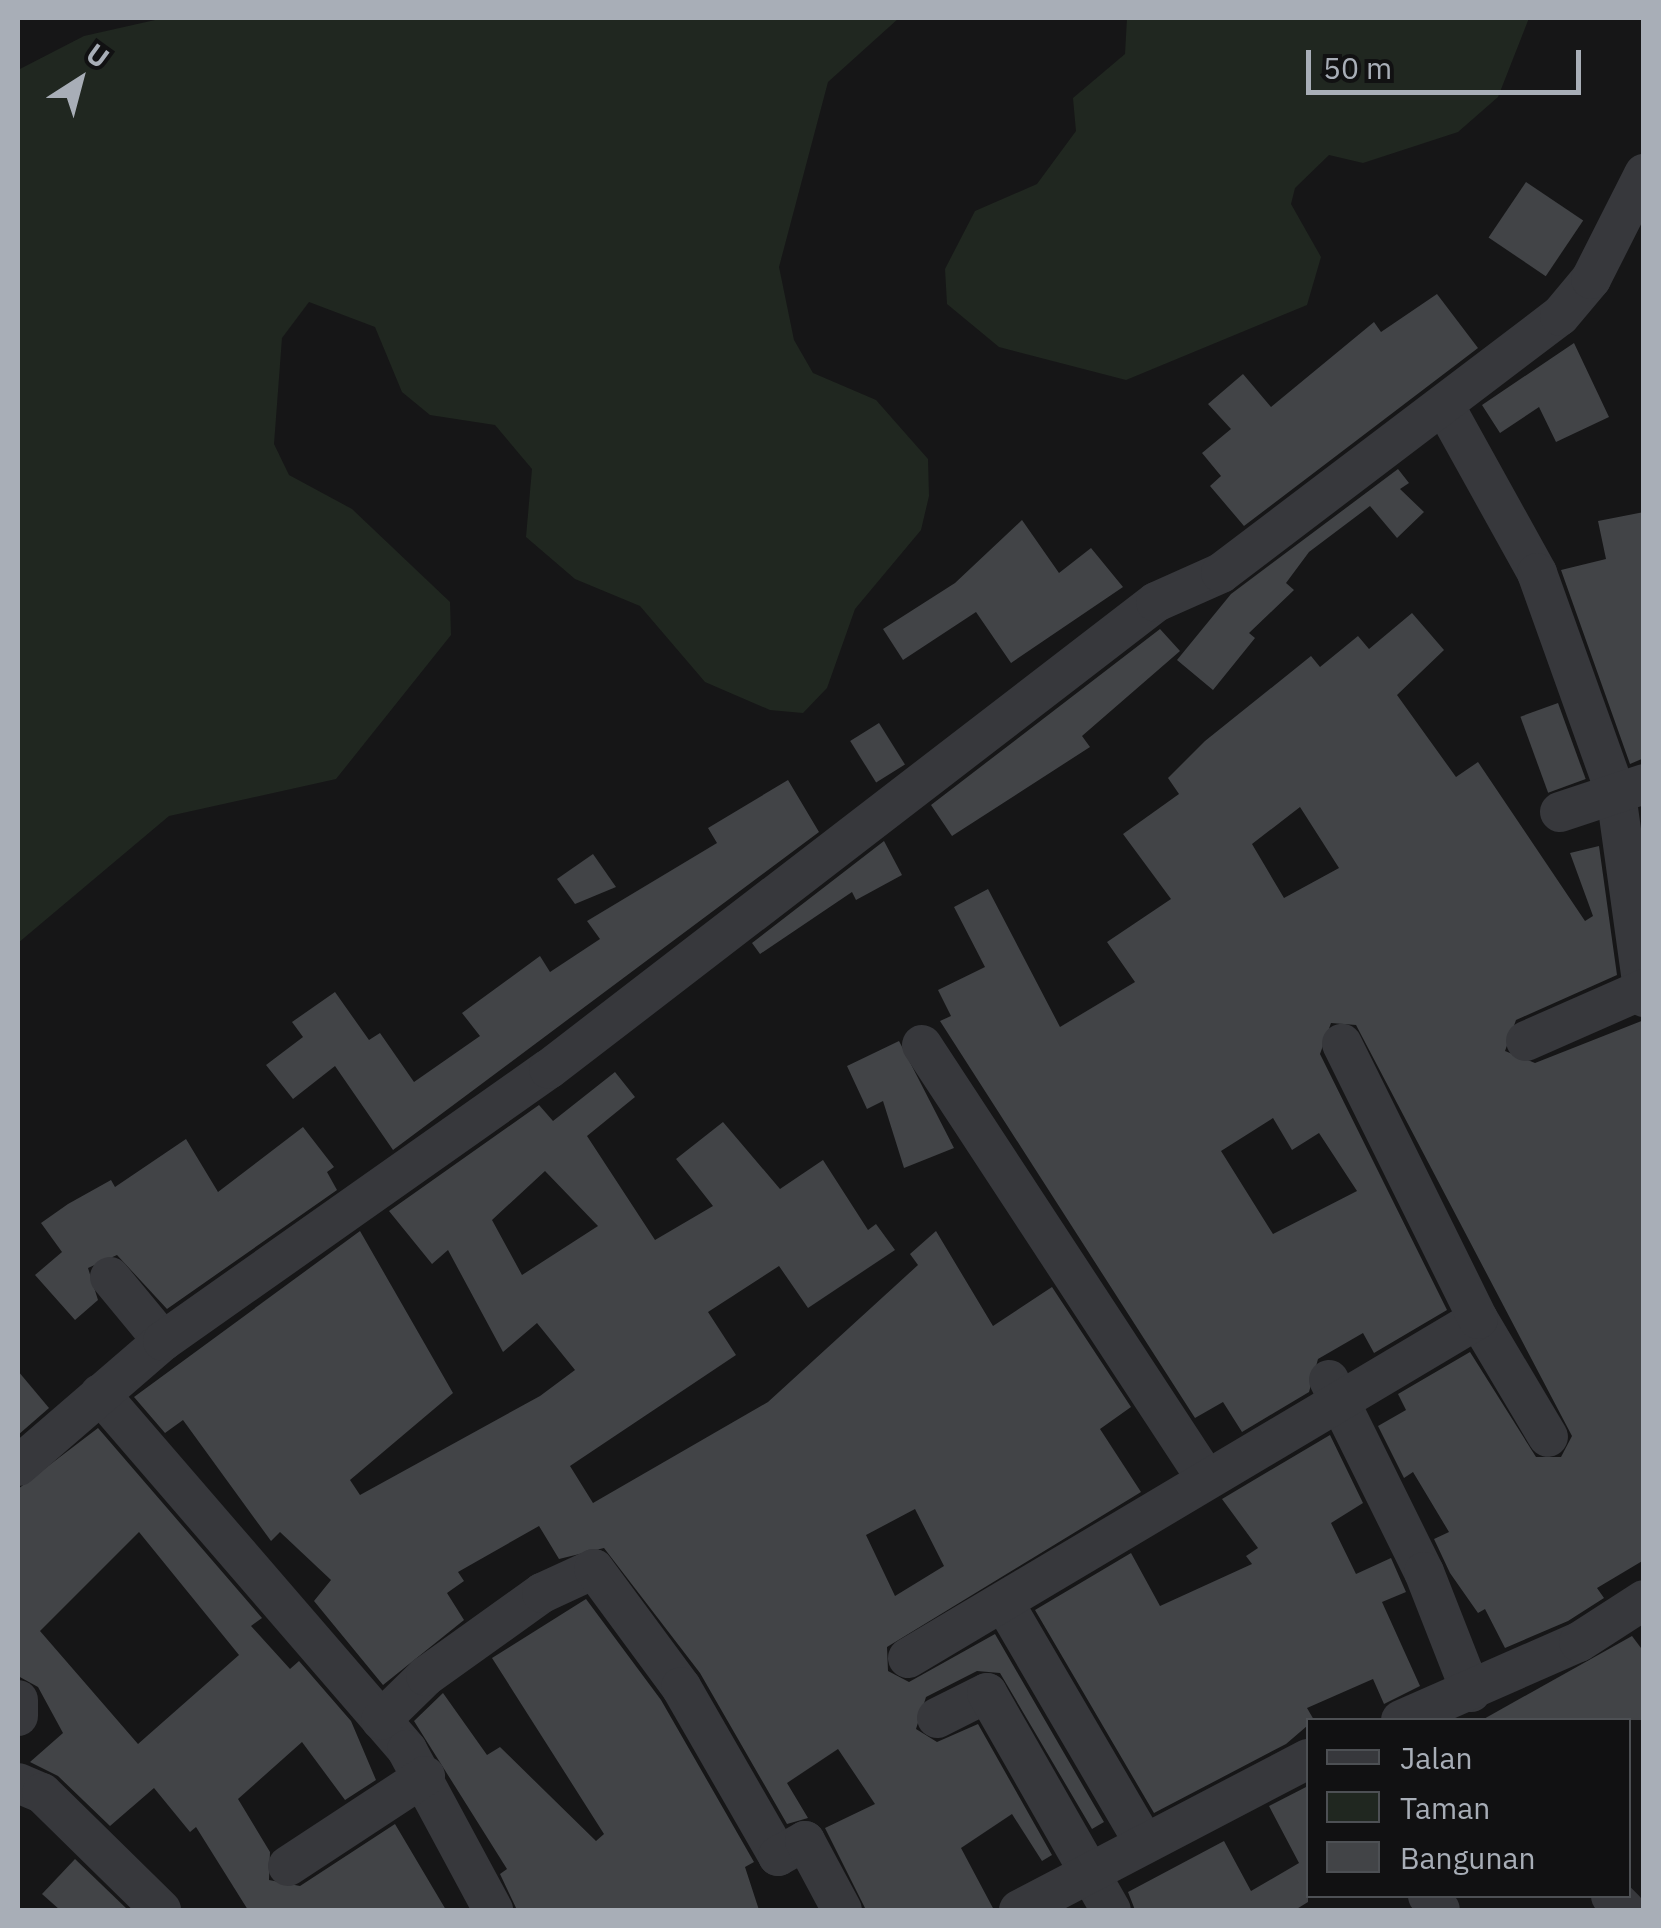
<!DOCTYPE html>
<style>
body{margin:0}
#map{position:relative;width:1661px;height:1928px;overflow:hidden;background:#161617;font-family:"IBM Plex Sans",sans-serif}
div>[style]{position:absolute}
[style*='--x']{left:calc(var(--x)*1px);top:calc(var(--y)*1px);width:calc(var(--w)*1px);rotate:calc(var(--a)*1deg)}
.green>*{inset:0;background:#202720}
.building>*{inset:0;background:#424447;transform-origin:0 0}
.minor>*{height:40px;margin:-20px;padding:0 20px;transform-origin:20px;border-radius:20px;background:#37383c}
span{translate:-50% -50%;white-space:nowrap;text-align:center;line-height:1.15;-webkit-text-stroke:8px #111112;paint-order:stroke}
.frame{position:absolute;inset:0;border:20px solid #a8aeb7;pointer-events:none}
.legend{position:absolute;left:1306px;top:1718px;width:325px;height:180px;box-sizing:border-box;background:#111112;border:2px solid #4d5054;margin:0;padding:12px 18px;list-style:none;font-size:30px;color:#a8aeb7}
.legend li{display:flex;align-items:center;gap:20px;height:50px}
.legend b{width:50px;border:2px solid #4d5054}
.north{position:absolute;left:30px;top:30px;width:100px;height:100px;-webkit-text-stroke:8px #111112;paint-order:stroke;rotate:36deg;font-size:28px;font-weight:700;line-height:40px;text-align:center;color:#a8aeb7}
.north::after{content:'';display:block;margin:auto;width:35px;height:45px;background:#a8aeb7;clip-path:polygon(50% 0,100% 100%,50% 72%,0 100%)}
.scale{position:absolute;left:1306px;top:50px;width:275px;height:45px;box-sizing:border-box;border:5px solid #a8aeb7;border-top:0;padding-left:12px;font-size:30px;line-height:35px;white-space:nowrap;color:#a8aeb7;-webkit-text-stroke:8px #111112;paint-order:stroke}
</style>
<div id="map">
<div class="green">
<i style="clip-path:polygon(164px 18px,899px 18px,828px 82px,779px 267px,794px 340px,813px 373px,876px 400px,928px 459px,929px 496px,921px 530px,855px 609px,827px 688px,803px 713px,770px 710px,705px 682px,640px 606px,575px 579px,526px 537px,532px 469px,495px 425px,430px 415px,402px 392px,375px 327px,309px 302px,282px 338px,274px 444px,289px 475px,352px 509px,450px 602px,451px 635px,336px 779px,169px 816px,18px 943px,18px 70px,84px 36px)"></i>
<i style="clip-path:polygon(1127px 18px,1529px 18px,1498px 97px,1458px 132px,1363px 163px,1329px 155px,1295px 188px,1291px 204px,1321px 257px,1307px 305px,1126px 380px,999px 347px,947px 304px,945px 269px,975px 211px,1037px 184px,1076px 131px,1073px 98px,1125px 54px)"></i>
</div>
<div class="building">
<i style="left:1526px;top:182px;width:69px;height:67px;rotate:34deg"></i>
<i style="clip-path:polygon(1437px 294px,1478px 348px,1244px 526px,1210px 486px,1221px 476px,1202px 453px,1231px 429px,1208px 404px,1243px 374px,1271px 407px,1374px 322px,1381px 332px)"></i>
<i style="clip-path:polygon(1574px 343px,1609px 417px,1556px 442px,1539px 407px,1500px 433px,1482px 405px)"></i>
<i style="clip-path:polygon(1398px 469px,1409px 483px,1400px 489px,1424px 512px,1397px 538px,1370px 506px,1309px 552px,1286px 583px,1294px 590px,1249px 633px,1255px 638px,1213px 690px,1177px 660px,1231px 594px)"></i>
<i style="clip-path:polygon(1644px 512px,1644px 758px,1630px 764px,1561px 570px,1606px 559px,1598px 521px)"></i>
<i style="clip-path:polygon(1022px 520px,1059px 573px,1091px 548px,1123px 587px,1011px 663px,976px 612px,903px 660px,883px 629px,955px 583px)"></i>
<i style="clip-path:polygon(evenodd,1412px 613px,1444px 650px,1397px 695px,1456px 777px,1478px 762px,1585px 921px,1593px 916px,1570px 853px,1599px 846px,1617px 975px,1516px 1020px,1505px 1051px,1535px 1063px,1644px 1020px,1644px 1560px,1597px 1588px,1604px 1598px,1568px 1621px,1505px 1648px,1485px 1609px,1478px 1613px,1450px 1573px,1434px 1539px,1449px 1532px,1413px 1472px,1404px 1478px,1378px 1426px,1406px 1410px,1398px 1394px,1470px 1352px,1536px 1457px,1561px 1457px,1572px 1436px,1356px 1025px,1331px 1023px,1320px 1054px,1447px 1310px,1374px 1353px,1363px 1333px,1318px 1359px,1309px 1392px,1242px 1432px,1223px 1402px,1195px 1418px,940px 1021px,951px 1016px,938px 990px,985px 967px,954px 907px,988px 889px,1060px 1027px,1135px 982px,1107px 942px,1171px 899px,1123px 834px,1179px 794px,1168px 778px,1205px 741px,1311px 656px,1320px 667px,1358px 636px,1369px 649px,1412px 613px,1300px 807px,1339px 868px,1284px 898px,1252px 844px,1300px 807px,1412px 613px,1273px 1118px,1292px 1150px,1319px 1133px,1357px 1191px,1273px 1234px,1221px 1151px,1273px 1118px)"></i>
<i style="clip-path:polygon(1160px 629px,1180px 651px,1082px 736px,1090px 747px,952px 836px,931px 805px)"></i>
<i style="left:1558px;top:703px;width:81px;height:40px;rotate:70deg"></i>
<i style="left:879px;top:723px;width:49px;height:34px;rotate:58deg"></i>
<i style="clip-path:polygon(788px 780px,819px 832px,393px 1150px,335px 1066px,293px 1099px,266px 1065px,303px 1037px,292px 1022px,335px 992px,369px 1040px,380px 1033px,414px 1082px,480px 1036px,462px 1013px,540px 956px,550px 972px,600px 939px,587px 921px,717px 843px,708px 828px)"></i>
<i style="clip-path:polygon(884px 841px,902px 875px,856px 900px,852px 892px,760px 954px,752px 943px)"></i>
<i style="clip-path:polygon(593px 854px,616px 887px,575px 904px,557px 879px)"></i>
<i style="clip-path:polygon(899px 1041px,954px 1148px,904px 1168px,883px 1101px,867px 1109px,847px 1066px)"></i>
<i style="clip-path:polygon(evenodd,615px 1072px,635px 1097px,587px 1136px,655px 1240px,713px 1206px,676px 1159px,723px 1122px,780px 1189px,823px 1160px,868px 1230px,876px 1224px,895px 1250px,808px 1308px,779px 1266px,708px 1312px,736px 1355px,570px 1466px,593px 1503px,768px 1402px,918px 1265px,910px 1254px,936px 1231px,993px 1326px,1052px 1287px,1131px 1407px,1100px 1429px,1141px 1492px,887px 1647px,888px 1671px,909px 1682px,995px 1634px,1104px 1822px,1092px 1829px,1000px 1673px,977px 1671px,926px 1697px,916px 1729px,937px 1742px,978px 1724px,1052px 1855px,1042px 1861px,1012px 1814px,961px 1848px,994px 1910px,866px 1910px,825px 1828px,875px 1804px,838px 1749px,787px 1783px,808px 1818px,787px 1824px,700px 1673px,604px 1548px,559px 1559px,539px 1526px,458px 1572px,464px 1581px,447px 1593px,464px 1620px,383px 1685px,314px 1601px,331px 1580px,280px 1532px,271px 1541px,183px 1420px,165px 1433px,134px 1397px,360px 1231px,453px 1393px,350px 1480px,360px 1495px,540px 1396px,575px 1370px,537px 1323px,503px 1352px,448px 1250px,432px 1264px,389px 1211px,539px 1105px,553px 1121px,615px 1072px,545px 1171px,598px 1226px,522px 1275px,492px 1220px,545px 1171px,615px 1072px,915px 1509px,944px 1566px,895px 1596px,866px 1535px,915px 1509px)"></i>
<i style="clip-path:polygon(303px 1127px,334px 1167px,327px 1172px,337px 1190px,167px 1309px,117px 1255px,88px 1268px,98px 1300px,75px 1320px,35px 1275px,62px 1252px,41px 1223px,68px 1204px,111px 1180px,115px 1187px,186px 1139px,218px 1192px)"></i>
<i style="clip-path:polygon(18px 1371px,49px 1408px,18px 1435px)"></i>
<i style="clip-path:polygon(evenodd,98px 1428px,262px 1618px,251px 1626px,290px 1669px,299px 1661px,351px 1721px,376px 1780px,345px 1800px,302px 1742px,238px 1799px,270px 1852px,269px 1880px,300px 1886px,395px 1824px,446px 1910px,248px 1910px,196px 1827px,190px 1832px,154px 1788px,110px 1826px,58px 1776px,30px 1762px,63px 1733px,38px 1687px,18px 1676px,18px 1489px,98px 1428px,139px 1532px,239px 1655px,138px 1744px,40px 1631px,139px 1532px)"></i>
<i style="clip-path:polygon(1330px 1435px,1363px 1503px,1331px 1523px,1356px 1574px,1391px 1558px,1406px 1592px,1382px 1602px,1420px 1686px,1384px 1704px,1373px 1679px,1307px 1708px,1314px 1720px,1286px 1744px,1154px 1813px,1035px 1610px,1131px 1553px,1160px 1606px,1252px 1564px,1246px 1556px,1258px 1548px,1222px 1499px)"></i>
<i style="clip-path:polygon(586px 1599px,661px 1700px,754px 1862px,745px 1867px,759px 1910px,517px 1910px,500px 1874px,507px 1869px,414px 1721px,443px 1693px,487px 1755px,500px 1747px,596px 1841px,604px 1834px,492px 1658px)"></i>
<i style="clip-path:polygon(1632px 1636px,1644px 1652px,1644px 1720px,1482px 1720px)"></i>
<i style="clip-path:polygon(1308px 1786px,1308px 1902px,1295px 1910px,1135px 1910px,1128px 1892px,1224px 1841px,1251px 1891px,1299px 1863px,1269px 1806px)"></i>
<i style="clip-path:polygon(75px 1859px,128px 1910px,60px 1910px,42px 1894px)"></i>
</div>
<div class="minor">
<i style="--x:1444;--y:405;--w:192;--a:61"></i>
<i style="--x:1537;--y:573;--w:235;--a:70.3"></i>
<i style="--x:1616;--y:794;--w:205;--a:82.1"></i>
<i style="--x:1560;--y:812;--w:89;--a:-18.4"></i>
<i style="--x:1526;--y:1041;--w:129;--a:-23.8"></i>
<i style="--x:922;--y:1045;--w:516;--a:56.77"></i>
<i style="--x:110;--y:1277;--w:83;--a:50.4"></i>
<i style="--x:1478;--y:1319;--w:137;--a:59.3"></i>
<i style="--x:1329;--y:1380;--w:214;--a:63.7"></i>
<i style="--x:1424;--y:1572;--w:129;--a:68.6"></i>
<i style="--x:100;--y:1394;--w:470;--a:49.2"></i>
<i style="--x:407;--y:1750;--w:182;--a:61.7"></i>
<i style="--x:18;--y:1466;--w:191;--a:-40.8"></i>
<i style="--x:163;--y:1341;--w:472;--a:-35.2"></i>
<i style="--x:549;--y:1069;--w:766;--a:-37.57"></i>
<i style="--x:1156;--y:602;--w:71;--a:-24"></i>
<i style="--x:1221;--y:573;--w:425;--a:-37.2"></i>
<i style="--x:1560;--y:316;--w:48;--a:-50"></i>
<i style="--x:1591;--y:279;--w:118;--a:-63.2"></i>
<i style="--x:1004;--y:1603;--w:278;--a:59.7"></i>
<i style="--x:908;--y:1658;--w:663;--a:-30.74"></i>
<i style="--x:1478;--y:1319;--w:307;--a:-116.3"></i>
<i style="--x:18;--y:1700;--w:16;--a:90"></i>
<i style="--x:937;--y:1718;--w:56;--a:-26.6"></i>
<i style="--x:987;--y:1693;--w:250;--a:60.3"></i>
<i style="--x:381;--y:1720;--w:63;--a:-44.4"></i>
<i style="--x:426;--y:1676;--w:143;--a:-35.6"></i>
<i style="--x:542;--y:1593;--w:57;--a:-24.8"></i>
<i style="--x:594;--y:1569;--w:147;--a:53.6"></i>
<i style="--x:681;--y:1687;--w:195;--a:60.1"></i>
<i style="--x:778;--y:1856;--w:31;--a:-29"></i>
<i style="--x:805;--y:1841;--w:78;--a:61.8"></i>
<i style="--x:1401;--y:1720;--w:194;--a:-23.7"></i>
<i style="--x:1579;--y:1642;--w:77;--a:-32.9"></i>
<i style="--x:18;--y:1783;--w:26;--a:23"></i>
<i style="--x:42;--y:1793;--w:167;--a:44.5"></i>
<i style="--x:288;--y:1866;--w:164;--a:-33.3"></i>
<i style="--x:1428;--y:1896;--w:18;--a:49"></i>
<i style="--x:1611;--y:1896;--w:20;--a:45"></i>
<i style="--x:1019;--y:1910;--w:326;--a:-27.6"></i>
</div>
<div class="frame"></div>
<ul class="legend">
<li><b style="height:12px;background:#37383c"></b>Jalan</li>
<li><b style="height:28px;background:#202720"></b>Taman</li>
<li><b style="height:28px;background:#424447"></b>Bangunan</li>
</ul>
<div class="north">U</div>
<div class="scale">50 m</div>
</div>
